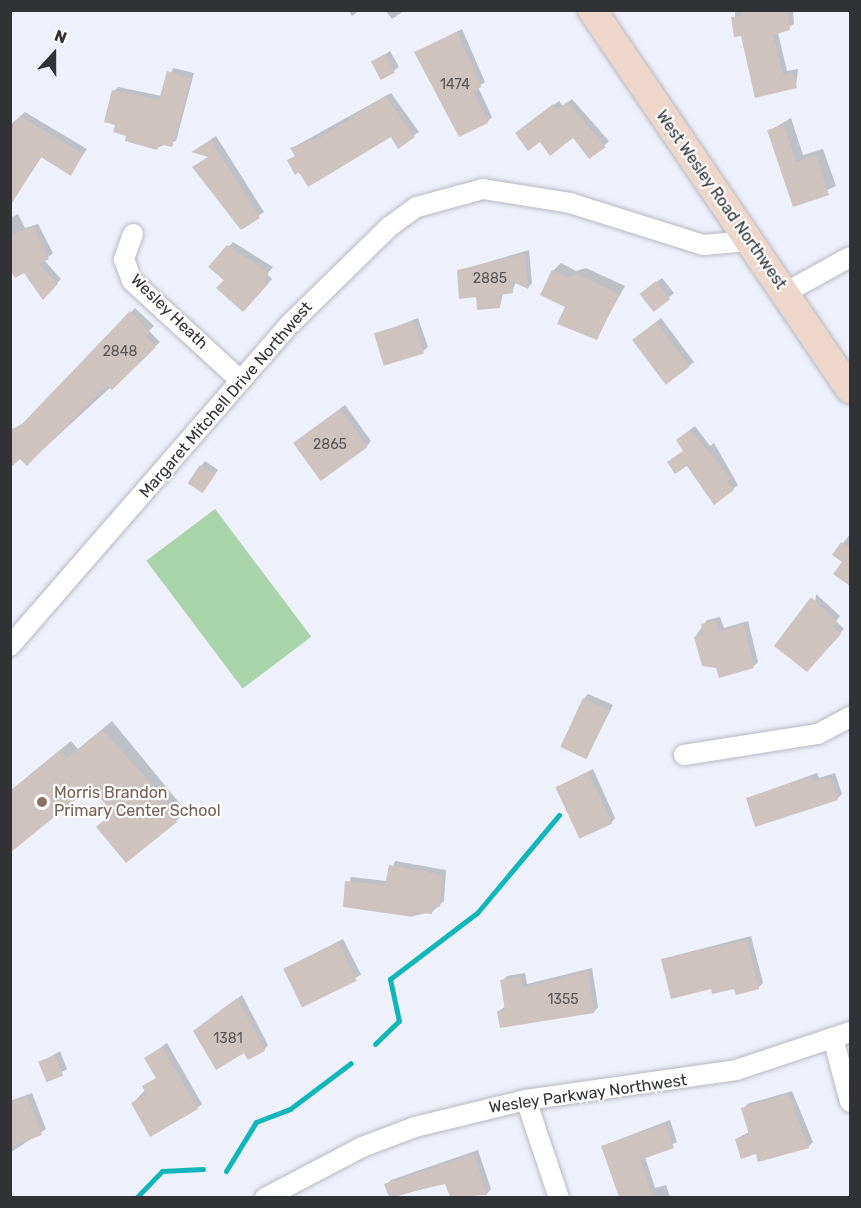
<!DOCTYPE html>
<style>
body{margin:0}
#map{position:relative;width:861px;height:1208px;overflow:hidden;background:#eef0fb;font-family:Rubik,sans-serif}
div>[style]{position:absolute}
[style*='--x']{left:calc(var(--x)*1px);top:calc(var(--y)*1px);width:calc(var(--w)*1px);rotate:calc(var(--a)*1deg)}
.green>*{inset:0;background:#a9d3a8;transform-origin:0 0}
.shadow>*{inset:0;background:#0003;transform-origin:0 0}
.stream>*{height:5px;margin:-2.5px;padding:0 2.5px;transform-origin:2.5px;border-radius:2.5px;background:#11b6bb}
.building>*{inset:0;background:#cfc3bf;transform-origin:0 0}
.roads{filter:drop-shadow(0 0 2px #b6b8c2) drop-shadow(0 0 2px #b6b8c2)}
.street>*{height:20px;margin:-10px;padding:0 10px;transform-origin:10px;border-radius:10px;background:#fff}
.secondary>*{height:28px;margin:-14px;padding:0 14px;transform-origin:14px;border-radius:14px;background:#efd6cb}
.dots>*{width:16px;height:16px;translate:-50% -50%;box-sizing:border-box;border:3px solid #fff;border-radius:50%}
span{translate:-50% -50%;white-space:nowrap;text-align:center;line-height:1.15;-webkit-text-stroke:4.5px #fff;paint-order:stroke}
.number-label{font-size:14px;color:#585658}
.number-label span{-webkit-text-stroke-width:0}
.street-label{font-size:16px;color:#313236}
.education-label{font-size:16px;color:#785e54}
.left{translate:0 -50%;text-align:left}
.frame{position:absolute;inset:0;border:12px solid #313236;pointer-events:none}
.north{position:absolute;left:24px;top:24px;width:60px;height:60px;-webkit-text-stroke:4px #fff;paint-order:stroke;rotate:21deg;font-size:16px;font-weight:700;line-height:24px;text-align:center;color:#313236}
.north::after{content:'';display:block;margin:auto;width:21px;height:27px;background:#313236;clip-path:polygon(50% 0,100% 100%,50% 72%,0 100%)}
</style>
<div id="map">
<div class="green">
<i style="left:215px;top:509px;width:160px;height:86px;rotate:53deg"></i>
</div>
<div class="shadow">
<i style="clip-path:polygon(348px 10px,360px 10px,352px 16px)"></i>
<i style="clip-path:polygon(385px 10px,405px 10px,392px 19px)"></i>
<i style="clip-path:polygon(735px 10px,793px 10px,794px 24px,778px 33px,787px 71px,798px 69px,796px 86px,756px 96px,742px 35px,736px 36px)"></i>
<i style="clip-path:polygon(462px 29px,485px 82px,478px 87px,492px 117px,487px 122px,416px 52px)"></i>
<i style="clip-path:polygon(390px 51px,399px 67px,382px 79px,373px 63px)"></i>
<i style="clip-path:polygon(173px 68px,194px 73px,176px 141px,156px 148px,128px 135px,114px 91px,118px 87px,162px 96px)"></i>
<i style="clip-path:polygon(391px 93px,419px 132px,399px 146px,391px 135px,309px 185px,289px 161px,296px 155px,292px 148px)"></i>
<i style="clip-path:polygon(572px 99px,609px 141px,605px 145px,574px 136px,540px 140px,521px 129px,559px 101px,563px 106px)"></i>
<i style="clip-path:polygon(25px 112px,87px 149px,70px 174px,42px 156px,19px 191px,10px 186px,10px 125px)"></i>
<i style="clip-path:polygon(791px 118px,803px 155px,823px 149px,836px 186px,794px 205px,769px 131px)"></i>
<i style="clip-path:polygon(216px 136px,264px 212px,241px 228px,199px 163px,210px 156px,194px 151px)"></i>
<i style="clip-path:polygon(18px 214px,25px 228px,38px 224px,53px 253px,44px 260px,61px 279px,44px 298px,25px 271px,10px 265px,10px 218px)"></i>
<i style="clip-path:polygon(233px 242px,273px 267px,267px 274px,272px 279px,248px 306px,210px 266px)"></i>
<i style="clip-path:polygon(529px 250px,532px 283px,528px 288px,516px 282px,512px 292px,503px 293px,500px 306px,477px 295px,458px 271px)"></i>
<i style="clip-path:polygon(561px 263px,576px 271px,586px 268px,625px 286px,596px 338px,567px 307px,553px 271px)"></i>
<i style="clip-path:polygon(662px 278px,674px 293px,654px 310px,646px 290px)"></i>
<i style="clip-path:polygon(135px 308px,154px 326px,149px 331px,160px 342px,27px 464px,27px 421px)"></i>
<i style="clip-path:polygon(418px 318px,428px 347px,423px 351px,375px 335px)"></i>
<i style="clip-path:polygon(661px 318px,694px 362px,689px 366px,634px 340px)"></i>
<i style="clip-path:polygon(345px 405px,371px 441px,367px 446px,299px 439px)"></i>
<i style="clip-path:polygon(695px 426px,710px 446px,714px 443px,738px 485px,733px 489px,682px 436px)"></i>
<i style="clip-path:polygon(205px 461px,218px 470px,206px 487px,201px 466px)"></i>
<i style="clip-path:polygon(850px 534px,850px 584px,836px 574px,844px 561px,835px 554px)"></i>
<i style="clip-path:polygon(816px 594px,840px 616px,836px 621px,844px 629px,807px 670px)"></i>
<i style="clip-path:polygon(720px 617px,724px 628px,748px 621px,758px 662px,753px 667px,717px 666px,695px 637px,707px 620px)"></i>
<i style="clip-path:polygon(588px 694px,613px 705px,587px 757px,584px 699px)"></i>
<i style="clip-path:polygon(112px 721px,186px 811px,176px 821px,98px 827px,114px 812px,91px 785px,10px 791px,71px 741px,78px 749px)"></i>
<i style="clip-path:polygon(593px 769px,615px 818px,611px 823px,557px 787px)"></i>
<i style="clip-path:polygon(817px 773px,819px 778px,835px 773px,842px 794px,837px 799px,747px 798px)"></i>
<i style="clip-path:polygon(395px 861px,446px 870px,444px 901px,432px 912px,412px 916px,344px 906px,351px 877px,387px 881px)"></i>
<i style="clip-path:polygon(751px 936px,763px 983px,758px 988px,713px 988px,662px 959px)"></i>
<i style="left:343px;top:939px;width:40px;height:66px;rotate:63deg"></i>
<i style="clip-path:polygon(592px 968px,598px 1007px,594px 1012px,499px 1011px,506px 1006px,502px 981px,507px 976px,525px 973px,527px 984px)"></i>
<i style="clip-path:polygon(242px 995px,268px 1045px,264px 1050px,245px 1051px,200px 1026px)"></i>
<i style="clip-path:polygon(167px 1043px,202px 1104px,197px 1108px,133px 1103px,157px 1077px,146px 1058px)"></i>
<i style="clip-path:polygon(60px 1051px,67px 1069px,48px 1080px,40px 1063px)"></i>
<i style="clip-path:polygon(792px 1091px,813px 1142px,808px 1147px,757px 1152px,736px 1139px,749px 1132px,743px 1109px,747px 1104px)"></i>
<i style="clip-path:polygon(32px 1093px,46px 1129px,10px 1153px,10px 1101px)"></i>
<i style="clip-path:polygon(670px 1120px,677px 1142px,645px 1157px,655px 1188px,666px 1185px,670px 1198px,631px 1198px,602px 1146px)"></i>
<i style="clip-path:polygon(478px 1150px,491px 1189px,487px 1194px,451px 1198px,446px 1182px,391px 1198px,386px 1185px,391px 1180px)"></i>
</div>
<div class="stream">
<i style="--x:375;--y:1044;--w:33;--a:-44"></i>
<i style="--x:399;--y:1021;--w:43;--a:-102.1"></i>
<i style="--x:390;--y:979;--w:109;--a:-37.2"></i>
<i style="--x:477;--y:913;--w:128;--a:-50.1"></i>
<i style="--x:226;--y:1171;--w:57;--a:-58.5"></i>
<i style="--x:256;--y:1122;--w:36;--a:-21"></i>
<i style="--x:290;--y:1109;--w:76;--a:-37"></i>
<i style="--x:136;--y:1198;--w:37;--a:-46"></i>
<i style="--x:162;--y:1171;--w:41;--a:-2.8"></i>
</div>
<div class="building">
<i style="clip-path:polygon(740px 10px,787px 10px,790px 30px,773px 35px,783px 75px,793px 73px,797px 88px,755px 98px,741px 36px,734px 37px,731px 17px,741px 16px)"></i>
<i style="clip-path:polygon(457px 32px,481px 87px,474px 92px,488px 123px,459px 137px,414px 52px)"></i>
<i style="left:385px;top:54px;width:21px;height:16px;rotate:62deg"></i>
<i style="clip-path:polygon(167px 71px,191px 78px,172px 147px,159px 144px,157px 150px,125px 141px,126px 136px,113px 132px,115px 125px,104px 122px,112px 90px,159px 100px)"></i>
<i style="clip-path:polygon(385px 96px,415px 137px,398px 149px,391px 137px,308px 187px,299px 172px,295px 175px,287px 160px,295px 156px,290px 148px,321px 137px)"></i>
<i style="clip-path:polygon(567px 102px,606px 147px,589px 159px,573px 138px,550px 156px,540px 142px,528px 151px,515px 133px,553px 104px,557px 110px)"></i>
<i style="clip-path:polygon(20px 116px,83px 154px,71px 176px,41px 157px,10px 206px,10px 131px)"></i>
<i style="clip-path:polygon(784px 125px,796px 162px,816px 155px,829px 195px,793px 207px,767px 130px)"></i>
<i style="clip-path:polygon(211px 140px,260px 218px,241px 230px,192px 167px,208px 157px,191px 152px)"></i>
<i style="clip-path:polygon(33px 227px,49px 259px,39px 264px,58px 284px,43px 300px,24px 273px,15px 278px,10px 269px,10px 235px)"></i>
<i style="clip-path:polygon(227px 245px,269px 273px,263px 280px,268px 284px,243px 312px,216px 288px,224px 280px,208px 267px)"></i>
<i style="clip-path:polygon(525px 254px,528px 289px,511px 281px,513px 293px,499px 295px,500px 308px,477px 310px,476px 297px,459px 299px,457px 270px)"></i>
<i style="clip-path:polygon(552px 270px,568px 277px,578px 274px,619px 294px,597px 340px,557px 324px,565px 307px,540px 295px)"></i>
<i style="left:656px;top:281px;width:23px;height:21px;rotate:52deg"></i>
<i style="clip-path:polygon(130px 311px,150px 332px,145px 336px,156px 347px,112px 390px,107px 385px,27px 466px,20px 459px,10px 468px,10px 430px,22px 424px)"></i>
<i style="left:414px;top:321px;width:34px;height:42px;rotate:73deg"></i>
<i style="left:656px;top:322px;width:56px;height:30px;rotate:53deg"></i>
<i style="left:340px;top:409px;width:47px;height:58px;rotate:54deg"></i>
<i style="clip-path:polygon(690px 430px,731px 478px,727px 481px,734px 490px,714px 505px,687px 466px,675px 474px,667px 462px,683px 451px,676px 440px)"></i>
<i style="left:200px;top:465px;width:18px;height:22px;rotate:34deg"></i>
<i style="clip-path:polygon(841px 542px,850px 547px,850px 586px,833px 574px,842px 562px,832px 555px)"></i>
<i style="clip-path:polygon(811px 597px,837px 622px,832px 626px,841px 634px,807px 672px,774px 646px)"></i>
<i style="clip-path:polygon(716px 620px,719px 632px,744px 624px,754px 668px,719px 678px,716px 668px,702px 666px,694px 637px,703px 634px,701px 624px)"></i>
<i style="left:583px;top:698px;width:29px;height:54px;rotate:25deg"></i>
<i style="clip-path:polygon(102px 730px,150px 782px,177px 822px,126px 863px,96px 827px,113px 813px,91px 787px,10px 853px,10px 791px,60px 750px,67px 758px)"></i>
<i style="left:588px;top:772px;width:57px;height:36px;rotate:65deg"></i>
<i style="clip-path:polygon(812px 776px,814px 782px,830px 777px,838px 800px,755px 827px,746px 798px)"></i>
<i style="clip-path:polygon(389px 865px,442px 875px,440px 907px,433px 906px,432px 914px,413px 912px,413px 917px,343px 907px,345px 881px,385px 885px)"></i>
<i style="clip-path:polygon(747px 940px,759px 989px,736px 995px,734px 989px,712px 994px,711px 989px,671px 999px,661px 959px)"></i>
<i style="left:338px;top:942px;width:43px;height:61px;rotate:64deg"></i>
<i style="clip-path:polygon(588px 971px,594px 1013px,500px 1028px,497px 1011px,505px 1010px,500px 980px,521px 977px,522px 988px)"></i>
<i style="clip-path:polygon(237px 998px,265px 1051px,248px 1060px,244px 1053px,216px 1070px,193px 1031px)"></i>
<i style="clip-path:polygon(162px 1047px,198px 1109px,150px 1137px,131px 1103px,146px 1094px,142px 1086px,156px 1078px,144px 1058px)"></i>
<i style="left:55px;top:1055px;width:22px;height:18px;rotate:68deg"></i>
<i style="clip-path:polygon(788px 1094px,809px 1148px,758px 1162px,756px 1154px,741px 1159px,735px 1139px,749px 1135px,741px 1108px)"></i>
<i style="clip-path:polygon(27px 1096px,42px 1135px,10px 1147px,10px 1103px)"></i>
<i style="clip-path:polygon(665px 1124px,674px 1148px,640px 1160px,653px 1197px,619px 1197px,601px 1146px)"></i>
<i style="clip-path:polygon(474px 1154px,487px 1195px,450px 1197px,445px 1184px,389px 1197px,384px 1184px)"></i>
</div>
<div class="roads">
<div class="street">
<i style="--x:133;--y:234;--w:27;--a:110"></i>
<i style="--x:124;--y:259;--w:23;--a:70"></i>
<i style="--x:132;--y:281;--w:147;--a:42.5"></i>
<i style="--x:785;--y:293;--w:74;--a:-29"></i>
<i style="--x:10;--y:646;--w:424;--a:-49"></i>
<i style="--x:288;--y:326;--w:141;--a:-44.4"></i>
<i style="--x:389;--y:227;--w:34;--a:-36"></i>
<i style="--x:417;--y:207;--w:68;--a:-15.3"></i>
<i style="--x:483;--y:189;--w:88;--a:9.1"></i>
<i style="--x:570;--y:203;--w:139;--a:17.5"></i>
<i style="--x:703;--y:245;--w:46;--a:-5"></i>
<i style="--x:684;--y:755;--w:136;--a:-8.9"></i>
<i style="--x:818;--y:734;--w:36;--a:-28"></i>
<i style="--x:833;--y:1038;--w:66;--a:75.1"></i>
<i style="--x:526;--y:1100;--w:103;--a:71.4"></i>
<i style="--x:265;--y:1198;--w:110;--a:-27.7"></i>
<i style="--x:362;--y:1147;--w:57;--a:-20.7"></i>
<i style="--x:415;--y:1127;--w:114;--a:-13.7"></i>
<i style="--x:526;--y:1100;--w:212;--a:-8.1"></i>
<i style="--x:736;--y:1070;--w:120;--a:-18.4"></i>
</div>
<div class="secondary">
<i style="--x:592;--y:10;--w:458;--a:55.8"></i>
</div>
</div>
<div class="dots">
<i style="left:42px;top:802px;background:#8d6e63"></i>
</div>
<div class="number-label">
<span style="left:455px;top:85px">1474</span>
<span style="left:490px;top:279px">2885</span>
<span style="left:120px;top:352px">2848</span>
<span style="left:330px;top:445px">2865</span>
<span style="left:563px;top:1000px">1355</span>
<span style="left:228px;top:1039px">1381</span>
</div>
<div class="street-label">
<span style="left:721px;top:200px;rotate:55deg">West Wesley Road Northwest</span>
<span style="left:169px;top:312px;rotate:44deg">Wesley Heath</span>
<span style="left:226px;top:400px;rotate:-49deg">Margaret Mitchell Drive Northwest</span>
<span style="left:588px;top:1094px;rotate:-8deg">Wesley Parkway Northwest</span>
</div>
<div class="education-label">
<span class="left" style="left:54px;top:802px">Morris Brandon<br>Primary Center School</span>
</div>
<div class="frame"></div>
<div class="north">N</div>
</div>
